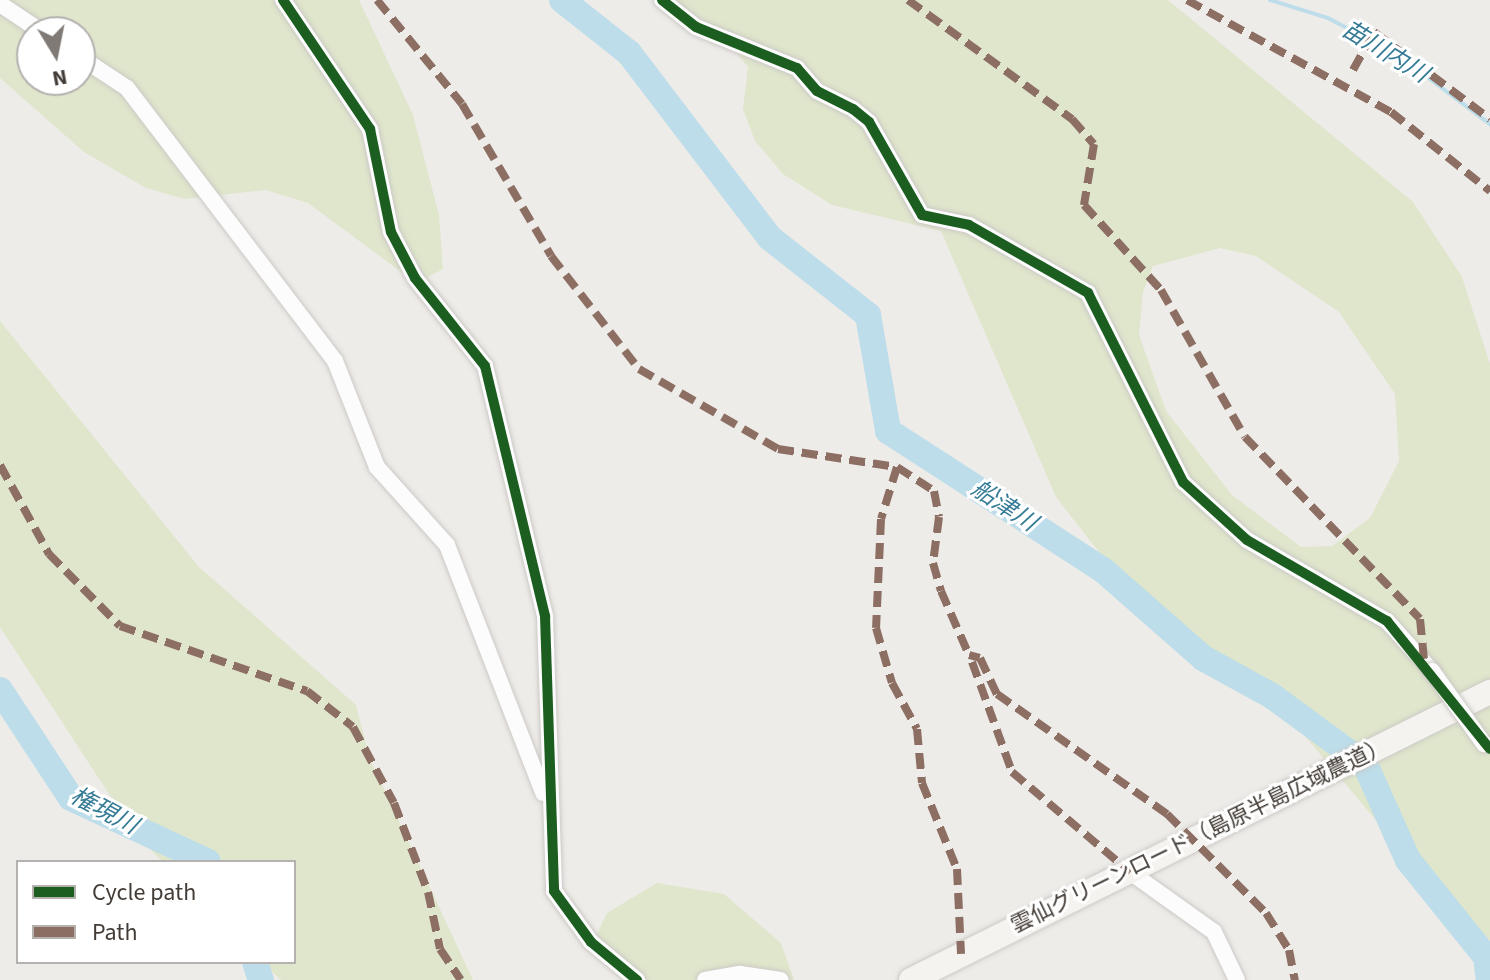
<!DOCTYPE html>
<meta charset="utf-8">
<style>
body{margin:0}
#map{position:relative;width:1490px;height:980px;overflow:hidden;background:#eeece9;font-family:"Source Sans 3","Noto Sans JP",sans-serif}
div>[style]{position:absolute}
[style*='--x']{left:calc(var(--x)*1px);top:calc(var(--y)*1px);width:calc(var(--w)*1px);rotate:calc(var(--a)*1deg)}
.green>*{inset:0;background:#dfe6cb}
.stream>*{height:4px;margin:-2px;padding:0 2px;transform-origin:2px;border-radius:2px;background:#bcdde9}
.river>*{height:26px;margin:-13px;padding:0 13px;transform-origin:13px;border-radius:13px;background:#bcdde9}
.roads{filter:drop-shadow(0 0 2px #ccc9c6) drop-shadow(0 0 2px #ccc9c6)}
.street>*{height:16px;margin:-8px;padding:0 8px;transform-origin:8px;border-radius:8px;background:#fcfcfc}
.secondary>*{height:24px;margin:-12px;padding:0 12px;transform-origin:12px;border-radius:12px;background:#f5f3ef}
.bridges{filter:drop-shadow(0 0 2px #ccc9c6) drop-shadow(0 0 2px #ccc9c6)}
.street-bridge>*{height:16px;margin:-8px;padding:0 8px;transform-origin:8px;border-radius:8px;background:#fcfcfc}
.quiet>*{height:8px;margin-top:-4px;transform-origin:0;background:repeating-linear-gradient(90deg,#8d6e63 0 16px,transparent 0 24px)}
.cycleway>*{height:10px;margin:-5px;padding:0 5px;transform-origin:5px;border-radius:5px;background:#1b5e20}
span{translate:-50% -50%;white-space:nowrap;text-align:center;line-height:1.15;-webkit-text-stroke:6px #fff;paint-order:stroke}
.street-label{font-size:22px;color:#433c36}
.water-label{font-size:24px;color:#357b95;font-style:italic}
.legend{position:absolute;left:16px;top:860px;width:280px;height:104px;box-sizing:border-box;background:#fff;border:2px solid #b4b1af;margin:0;padding:10px 14px;list-style:none;font-size:24px;color:#433c36}
.legend li{display:flex;align-items:center;gap:16px;height:40px}
.legend b{width:40px;border:2px solid #b4b1af}
.north{position:absolute;left:16px;top:16px;width:80px;height:80px;box-sizing:border-box;background:#fff;border:2px solid #b4b1af;border-radius:50%;rotate:170deg;font-size:22px;font-weight:700;line-height:32px;text-align:center;color:#433c36}
.north::after{content:'';display:block;margin:auto;width:28px;height:36px;background:#7f7a75;clip-path:polygon(50% 0,100% 100%,50% 72%,0 100%)}
</style>
<div id="map">
<div class="green">
<i style="clip-path:polygon(evenodd,0 0,359px 0,413px 115px,439px 215px,443px 269px,416px 283px,308px 203px,266px 190px,185px 199px,146px 188px,84px 152px,0 78px,0 0,32px 32px,80px 32px,80px 80px,32px 80px,32px 32px)"></i>
<i style="clip-path:polygon(evenodd,673px 0,1168px 0,1413px 202px,1462px 277px,1490px 364px,1490px 955px,1293px 722px,1102px 556px,1056px 497px,941px 231px,832px 205px,783px 174px,755px 141px,743px 109px,748px 67px,717px 30px,673px 0,1220px 248px,1256px 256px,1339px 312px,1395px 394px,1399px 461px,1370px 518px,1332px 546px,1301px 547px,1232px 495px,1166px 411px,1139px 335px,1143px 292px,1153px 266px,1220px 248px)"></i>
<i style="clip-path:polygon(0 321px,199px 567px,356px 705px,370px 759px,473px 980px,281px 980px,262px 962px,294px 962px,294px 862px,163px 862px,135px 834px,0 627px)"></i>
<i style="clip-path:polygon(657px 883px,724px 894px,781px 943px,794px 980px,629px 980px,595px 938px,607px 913px)"></i>
</div>
<div class="stream">
<i style="--x:1270;--y:0;--w:61;--a:17.2"></i>
<i style="--x:1328;--y:18;--w:79;--a:27.9"></i>
<i style="--x:1398;--y:55;--w:115;--a:36.9"></i>
</div>
<div class="river">
<i style="--x:562;--y:0;--w:85;--a:38.3"></i>
<i style="--x:629;--y:53;--w:233;--a:52.7"></i>
<i style="--x:770;--y:238;--w:125;--a:38.2"></i>
<i style="--x:868;--y:315;--w:118;--a:80.2"></i>
<i style="--x:888;--y:431;--w:256;--a:32.9"></i>
<i style="--x:1103;--y:570;--w:133;--a:41.3"></i>
<i style="--x:1203;--y:658;--w:79;--a:28.8"></i>
<i style="--x:1272;--y:696;--w:115;--a:36.2"></i>
<i style="--x:1365;--y:764;--w:105;--a:65.9"></i>
<i style="--x:1408;--y:860;--w:124;--a:51.2"></i>
<i style="--x:1486;--y:957;--w:23;--a:83"></i>
<i style="--x:0;--y:690;--w:129;--a:56.7"></i>
<i style="--x:71;--y:798;--w:151;--a:25"></i>
<i style="--x:255;--y:962;--w:19;--a:72"></i>
</div>
<div class="roads">
<div class="street">
<i style="--x:283;--y:0;--w:156;--a:56"></i>
<i style="--x:370;--y:129;--w:105;--a:78.5"></i>
<i style="--x:391;--y:232;--w:52;--a:62.4"></i>
<i style="--x:415;--y:278;--w:112;--a:51.5"></i>
<i style="--x:485;--y:366;--w:257;--a:76.5"></i>
<i style="--x:545;--y:616;--w:275;--a:88.1"></i>
<i style="--x:554;--y:891;--w:63;--a:54"></i>
<i style="--x:591;--y:942;--w:60;--a:39.6"></i>
<i style="--x:662;--y:0;--w:43;--a:38.5"></i>
<i style="--x:696;--y:27;--w:109;--a:22.1"></i>
<i style="--x:797;--y:68;--w:30;--a:49"></i>
<i style="--x:817;--y:91;--w:40;--a:26.6"></i>
<i style="--x:853;--y:109;--w:21;--a:39"></i>
<i style="--x:869;--y:122;--w:107;--a:60.3"></i>
<i style="--x:922;--y:215;--w:48;--a:12"></i>
<i style="--x:969;--y:225;--w:137;--a:29.7"></i>
<i style="--x:1088;--y:293;--w:212;--a:63.3"></i>
<i style="--x:1183;--y:482;--w:86;--a:42.2"></i>
<i style="--x:1247;--y:540;--w:162;--a:30.1"></i>
<i style="--x:1387;--y:621;--w:67;--a:48"></i>
<i style="--x:0;--y:4;--w:50;--a:33.7"></i>
<i style="--x:80;--y:57;--w:56;--a:33.4"></i>
<i style="--x:127;--y:88;--w:343;--a:52.7"></i>
<i style="--x:335;--y:361;--w:114;--a:68.4"></i>
<i style="--x:377;--y:467;--w:105;--a:48.1"></i>
<i style="--x:447;--y:545;--w:266;--a:68.8"></i>
<i style="--x:1130;--y:872;--w:103;--a:35.5"></i>
<i style="--x:1214;--y:932;--w:53;--a:64.4"></i>
<i style="--x:705;--y:980;--w:36;--a:-10"></i>
<i style="--x:740;--y:974;--w:41;--a:8.3"></i>
</div>
<div class="secondary">
<i style="--x:911;--y:980;--w:647;--a:-26.45"></i>
</div>
</div>
<div class="bridges">
<div class="street-bridge">
<i style="--x:1432;--y:671;--w:90;--a:54.5"></i>
</div>
</div>
<div class="quiet">
<i style="--x:377;--y:0;--w:134;--a:50.7"></i>
<i style="--x:462;--y:104;--w:176;--a:59.6"></i>
<i style="--x:551;--y:256;--w:143;--a:52.1"></i>
<i style="--x:639;--y:369;--w:160;--a:29.9"></i>
<i style="--x:778;--y:449;--w:120;--a:8.6"></i>
<i style="--x:897;--y:467;--w:44;--a:33"></i>
<i style="--x:934;--y:491;--w:26;--a:79"></i>
<i style="--x:939;--y:517;--w:46;--a:97.4"></i>
<i style="--x:933;--y:563;--w:29;--a:74"></i>
<i style="--x:941;--y:591;--w:70;--a:66.4"></i>
<i style="--x:969;--y:655;--w:11;--a:15"></i>
<i style="--x:980;--y:658;--w:40;--a:65"></i>
<i style="--x:997;--y:694;--w:208;--a:35.2"></i>
<i style="--x:1167;--y:814;--w:140;--a:45"></i>
<i style="--x:1266;--y:913;--w:44;--a:58.1"></i>
<i style="--x:1289;--y:950;--w:31;--a:79"></i>
<i style="--x:908;--y:0;--w:203;--a:36"></i>
<i style="--x:1072;--y:119;--w:33;--a:49"></i>
<i style="--x:1094;--y:144;--w:62;--a:99.3"></i>
<i style="--x:1084;--y:205;--w:115;--a:47.8"></i>
<i style="--x:1161;--y:290;--w:169;--a:60.3"></i>
<i style="--x:1245;--y:437;--w:252;--a:46.1"></i>
<i style="--x:1420;--y:619;--w:40;--a:84.3"></i>
<i style="--x:1187;--y:0;--w:233;--a:28.8"></i>
<i style="--x:1391;--y:112;--w:127;--a:38.6"></i>
<i style="--x:1353;--y:70;--w:43;--a:-61.1"></i>
<i style="--x:1374;--y:32;--w:145;--a:36.9"></i>
<i style="--x:0;--y:465;--w:102;--a:61.2"></i>
<i style="--x:49;--y:554;--w:101;--a:45.4"></i>
<i style="--x:120;--y:626;--w:198;--a:19.2"></i>
<i style="--x:307;--y:691;--w:58;--a:38"></i>
<i style="--x:353;--y:727;--w:86;--a:61.7"></i>
<i style="--x:394;--y:803;--w:95;--a:69.1"></i>
<i style="--x:428;--y:892;--w:58;--a:78.1"></i>
<i style="--x:440;--y:949;--w:37;--a:56"></i>
<i style="--x:897;--y:467;--w:54;--a:107.1"></i>
<i style="--x:881;--y:519;--w:109;--a:92.6"></i>
<i style="--x:876;--y:628;--w:57;--a:73.8"></i>
<i style="--x:892;--y:683;--w:52;--a:61.5"></i>
<i style="--x:917;--y:729;--w:54;--a:84.7"></i>
<i style="--x:922;--y:783;--w:93;--a:67.9"></i>
<i style="--x:957;--y:869;--w:85;--a:87.3"></i>
<i style="--x:972;--y:662;--w:117;--a:70"></i>
<i style="--x:1012;--y:772;--w:155;--a:40.3"></i>
</div>
<div class="cycleway">
<i style="--x:283;--y:0;--w:156;--a:56"></i>
<i style="--x:370;--y:129;--w:105;--a:78.5"></i>
<i style="--x:391;--y:232;--w:52;--a:62.4"></i>
<i style="--x:415;--y:278;--w:112;--a:51.5"></i>
<i style="--x:485;--y:366;--w:257;--a:76.5"></i>
<i style="--x:545;--y:616;--w:275;--a:88.1"></i>
<i style="--x:554;--y:891;--w:63;--a:54"></i>
<i style="--x:591;--y:942;--w:60;--a:39.6"></i>
<i style="--x:662;--y:0;--w:43;--a:38.5"></i>
<i style="--x:696;--y:27;--w:109;--a:22.1"></i>
<i style="--x:797;--y:68;--w:30;--a:49"></i>
<i style="--x:817;--y:91;--w:40;--a:26.6"></i>
<i style="--x:853;--y:109;--w:21;--a:39"></i>
<i style="--x:869;--y:122;--w:107;--a:60.3"></i>
<i style="--x:922;--y:215;--w:48;--a:12"></i>
<i style="--x:969;--y:225;--w:137;--a:29.7"></i>
<i style="--x:1088;--y:293;--w:212;--a:63.3"></i>
<i style="--x:1183;--y:482;--w:86;--a:42.2"></i>
<i style="--x:1247;--y:540;--w:162;--a:30.1"></i>
<i style="--x:1387;--y:621;--w:164;--a:51.2"></i>
</div>
<div class="street-label">
<span style="left:1200px;top:836px;rotate:-26deg">雲仙グリーンロード（島原半島広域農道）</span>
</div>
<div class="water-label">
<span style="left:1385px;top:52px;rotate:31deg">苗川内川</span>
<span style="left:1004px;top:506px;rotate:33deg">船津川</span>
<span style="left:104px;top:811px;rotate:28deg">権現川</span>
</div>
<ul class="legend">
<li><b style="height:10px;background:#1b5e20"></b>Cycle path</li>
<li><b style="height:10px;background:#8d6e63"></b>Path</li>
</ul>
<div class="north">N</div>
</div>
